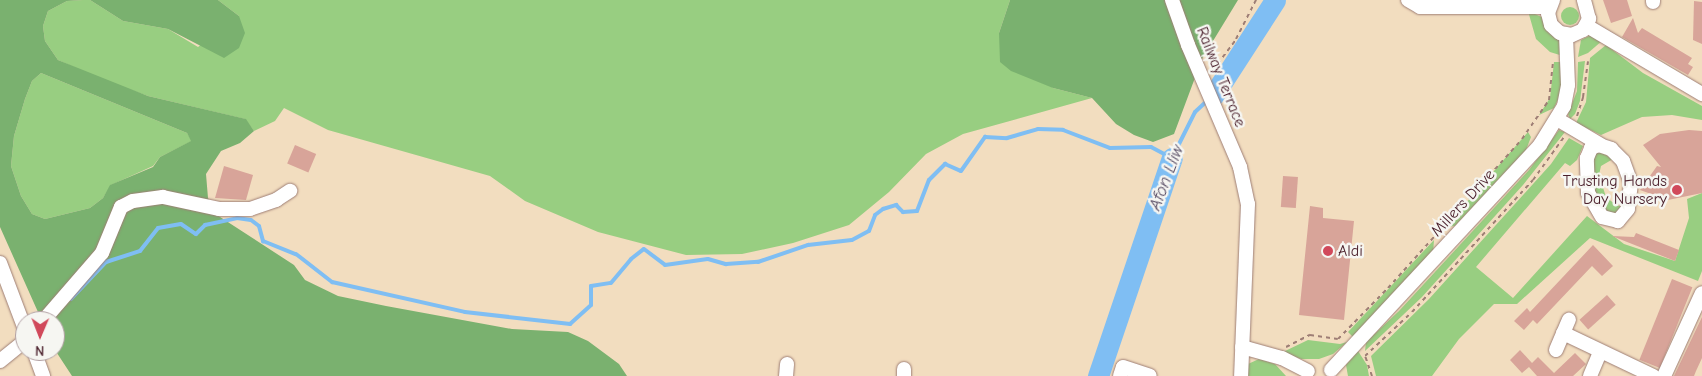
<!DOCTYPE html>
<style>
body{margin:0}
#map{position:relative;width:1702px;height:376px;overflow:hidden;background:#f2ddbf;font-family:"Comic Neue",sans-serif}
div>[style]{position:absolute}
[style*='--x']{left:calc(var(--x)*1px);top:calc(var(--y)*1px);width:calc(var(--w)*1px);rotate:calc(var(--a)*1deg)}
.green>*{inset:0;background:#98ce81}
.round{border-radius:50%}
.forest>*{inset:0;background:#7ab16f}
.stream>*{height:4px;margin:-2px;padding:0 2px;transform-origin:2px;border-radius:2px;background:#7fbef3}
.river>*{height:21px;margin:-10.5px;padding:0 10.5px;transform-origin:10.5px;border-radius:10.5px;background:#7fbef3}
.building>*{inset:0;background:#d8a499;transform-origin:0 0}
.path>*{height:2px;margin-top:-1px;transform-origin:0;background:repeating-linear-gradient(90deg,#9e7e75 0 4px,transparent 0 8px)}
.roads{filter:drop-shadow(0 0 1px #9e7e75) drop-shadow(0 0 1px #9e7e75)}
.minor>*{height:14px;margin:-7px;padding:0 7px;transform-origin:7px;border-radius:7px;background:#fff}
.dots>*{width:14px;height:14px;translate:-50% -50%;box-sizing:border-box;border:2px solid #f6f6f2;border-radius:50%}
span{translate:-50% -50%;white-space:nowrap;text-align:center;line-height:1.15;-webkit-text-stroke:5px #f6f6f2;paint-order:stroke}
.street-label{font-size:16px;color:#4a1f2b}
.poi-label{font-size:16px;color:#4a1f2b}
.right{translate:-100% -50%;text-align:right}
.left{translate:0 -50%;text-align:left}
.water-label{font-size:18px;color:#5a4f67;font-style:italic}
.north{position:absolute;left:15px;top:311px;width:50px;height:50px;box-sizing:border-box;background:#f6f6f2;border:1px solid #b1a0a2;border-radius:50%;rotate:181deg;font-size:14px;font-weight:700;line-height:20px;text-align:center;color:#4a1f2b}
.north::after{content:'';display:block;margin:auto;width:18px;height:22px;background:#d1495b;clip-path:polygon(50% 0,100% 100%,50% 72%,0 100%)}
</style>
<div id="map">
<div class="green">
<i style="clip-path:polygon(83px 0,90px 0,123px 21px,168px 29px,198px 47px,239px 16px,218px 0,1010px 0,999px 33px,1053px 88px,1092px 98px,963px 134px,926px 154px,889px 192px,849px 225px,793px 243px,742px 254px,686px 255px,598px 232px,525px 201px,490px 176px,328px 130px,284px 108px,275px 121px,254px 131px,245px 119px,148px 96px,103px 80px,58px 60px,45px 41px,43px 26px,48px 11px,67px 1px)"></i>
<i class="round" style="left:1561px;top:7px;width:18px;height:18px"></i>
<i style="clip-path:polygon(1528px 11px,1544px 18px,1548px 30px,1559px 40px,1563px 56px,1550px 52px,1536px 39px)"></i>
<i style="clip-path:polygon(1591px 35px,1603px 40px,1588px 53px,1578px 57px,1581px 40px)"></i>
<i style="clip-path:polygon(1606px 45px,1643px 73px,1702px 106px,1702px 120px,1672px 115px,1642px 117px,1601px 135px,1576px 123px,1586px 102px,1590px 58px)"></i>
<i style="clip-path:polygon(1585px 61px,1580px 101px,1575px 114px,1570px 119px,1568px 114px,1577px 91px,1578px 62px)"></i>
<i style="clip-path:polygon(1554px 62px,1560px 62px,1563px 78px,1560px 95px,1554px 108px,1539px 115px,1550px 98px)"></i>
<i style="clip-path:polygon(41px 73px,187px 133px,192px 141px,160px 157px,153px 166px,111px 185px,103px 198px,90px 208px,45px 219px,32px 214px,21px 196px,11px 166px,14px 136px,25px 99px,32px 81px)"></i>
<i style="clip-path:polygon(1559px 130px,1565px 132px,1523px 185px,1422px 297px,1365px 351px,1366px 342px,1399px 311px,1529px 170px)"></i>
<i style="clip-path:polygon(1528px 132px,1531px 137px,1526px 150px,1455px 226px,1445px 227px)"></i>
<i style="clip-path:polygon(1569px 138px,1583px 146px,1577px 160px,1570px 166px,1565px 163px,1476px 267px,1513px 298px,1587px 216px,1624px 244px,1675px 261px,1689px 218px,1687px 199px,1702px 193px,1702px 271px,1698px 281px,1590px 238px,1517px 304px,1494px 304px,1459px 339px,1432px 376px,1376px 376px,1371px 356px,1429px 299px,1551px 164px)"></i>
<i style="clip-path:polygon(1600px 152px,1613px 159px,1601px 166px,1599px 175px,1606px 197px,1616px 205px,1624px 207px,1617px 215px,1606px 212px,1594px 195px,1591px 164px,1595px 154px)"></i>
<i style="clip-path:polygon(1434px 240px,1433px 254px,1353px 337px,1348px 332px)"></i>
<i style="clip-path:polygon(1308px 340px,1340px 344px,1347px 342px,1333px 354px,1319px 359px,1301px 359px,1283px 352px)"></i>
<i style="clip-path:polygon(1358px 351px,1367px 365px,1369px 376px,1348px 376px,1346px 365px)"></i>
<i style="clip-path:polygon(1259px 359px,1275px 364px,1286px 376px,1246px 376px,1248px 364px)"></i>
</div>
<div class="forest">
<i style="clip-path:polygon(evenodd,0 0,83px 0,67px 1px,48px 11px,43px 26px,45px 41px,58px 60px,148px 96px,246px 119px,254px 131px,240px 143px,221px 151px,206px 174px,208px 198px,217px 215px,294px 265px,305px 280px,338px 296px,386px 306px,512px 329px,568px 332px,588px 341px,619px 364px,627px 376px,72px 376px,55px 350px,55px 321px,42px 321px,0 227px,0 0,41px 73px,187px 133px,191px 141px,160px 157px,153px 167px,110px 185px,103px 198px,90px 208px,45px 219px,32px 214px,21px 196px,11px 166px,14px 136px,25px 99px,32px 81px,41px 73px)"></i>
<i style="clip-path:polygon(90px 0,218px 0,239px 16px,245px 33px,239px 48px,224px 58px,168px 29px,123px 21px)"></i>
<i style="clip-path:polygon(1010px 0,1238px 0,1202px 59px,1174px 134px,1153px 142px,1134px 135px,1116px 124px,1092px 98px,1053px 88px,1011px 71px,1000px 62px,999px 33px)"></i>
</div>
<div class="stream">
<i style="--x:71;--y:299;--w:51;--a:-46.6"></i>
<i style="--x:106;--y:262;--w:36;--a:-18"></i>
<i style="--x:140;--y:251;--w:29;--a:-52"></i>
<i style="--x:158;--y:228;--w:23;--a:-10"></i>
<i style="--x:181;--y:224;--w:18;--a:34"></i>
<i style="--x:196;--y:234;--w:13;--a:-45"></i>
<i style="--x:205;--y:225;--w:33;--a:-12"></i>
<i style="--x:237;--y:218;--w:14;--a:8"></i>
<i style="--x:251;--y:220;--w:10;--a:37"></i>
<i style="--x:259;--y:226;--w:16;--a:75"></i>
<i style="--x:263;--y:241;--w:35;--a:22"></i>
<i style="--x:296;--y:254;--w:46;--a:37.9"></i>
<i style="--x:332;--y:282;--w:136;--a:12.7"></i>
<i style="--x:465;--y:312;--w:106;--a:6.5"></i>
<i style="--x:570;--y:324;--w:28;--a:-42"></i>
<i style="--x:591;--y:305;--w:19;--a:-90"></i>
<i style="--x:591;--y:286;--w:20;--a:-9"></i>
<i style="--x:611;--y:283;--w:31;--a:-50"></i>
<i style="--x:631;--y:259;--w:16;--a:-38"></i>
<i style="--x:644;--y:249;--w:26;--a:37"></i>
<i style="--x:665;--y:265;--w:43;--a:-7.9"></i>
<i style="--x:708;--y:259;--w:19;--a:16"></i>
<i style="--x:726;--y:264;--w:32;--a:-4"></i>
<i style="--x:758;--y:262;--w:53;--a:-18.8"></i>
<i style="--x:808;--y:245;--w:44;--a:-6.5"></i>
<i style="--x:852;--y:240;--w:19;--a:-28"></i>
<i style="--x:869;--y:231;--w:17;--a:-69"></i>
<i style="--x:875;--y:215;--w:10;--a:-37"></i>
<i style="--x:883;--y:209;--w:14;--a:-17"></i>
<i style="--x:896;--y:205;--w:10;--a:45"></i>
<i style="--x:903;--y:212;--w:14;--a:-4"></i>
<i style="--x:917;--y:211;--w:33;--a:-69"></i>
<i style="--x:929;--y:180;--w:23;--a:-45"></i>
<i style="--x:945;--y:164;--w:17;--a:24"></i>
<i style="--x:961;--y:171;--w:42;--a:-54.8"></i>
<i style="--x:985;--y:137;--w:22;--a:3"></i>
<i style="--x:1007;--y:138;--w:32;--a:-16"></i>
<i style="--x:1038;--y:129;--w:25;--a:2"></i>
<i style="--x:1063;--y:130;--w:50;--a:21"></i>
<i style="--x:1110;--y:148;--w:41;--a:-1.4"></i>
<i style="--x:1151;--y:147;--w:24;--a:28"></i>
<i style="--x:1172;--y:158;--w:51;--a:-63.4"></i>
<i style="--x:1195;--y:112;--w:18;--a:-43"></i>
</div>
<div class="river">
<i style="--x:1213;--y:96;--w:114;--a:-57.1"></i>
<i style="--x:1098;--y:376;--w:230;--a:-71.3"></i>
</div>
<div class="building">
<i style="clip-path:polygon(1603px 0,1627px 0,1632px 16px,1611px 23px)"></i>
<i style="clip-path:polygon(1694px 1px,1702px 2px,1702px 44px,1693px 40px)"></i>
<i style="clip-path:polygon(1633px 18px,1638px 33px,1642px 28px,1692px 58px,1688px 64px,1693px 67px,1688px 75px,1622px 37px)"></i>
<i style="clip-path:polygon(1689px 130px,1702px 131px,1702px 193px,1668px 200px,1640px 190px,1657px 166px,1661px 167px,1643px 145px,1660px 134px)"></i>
<i style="left:295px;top:145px;width:23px;height:20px;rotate:23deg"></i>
<i style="clip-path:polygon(224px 166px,253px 175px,246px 200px,215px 198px)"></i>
<i style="left:1283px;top:176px;width:15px;height:31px;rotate:4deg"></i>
<i style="clip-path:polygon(1310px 206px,1323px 208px,1323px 218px,1354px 221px,1344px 320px,1299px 315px)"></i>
<i style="clip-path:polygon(1636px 233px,1679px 250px,1675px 261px,1612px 236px,1634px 237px)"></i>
<i style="clip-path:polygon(1593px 245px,1613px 266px,1602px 276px,1592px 266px,1537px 324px,1533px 320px,1524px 330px,1514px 321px,1527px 308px,1530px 312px)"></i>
<i style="left:1672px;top:279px;width:22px;height:87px;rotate:22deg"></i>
<i style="left:1607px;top:295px;width:13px;height:37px;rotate:48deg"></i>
<i style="clip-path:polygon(1702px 317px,1702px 358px,1696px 371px,1694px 376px,1674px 376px)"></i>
<i style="clip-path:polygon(1520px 350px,1532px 363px,1538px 357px,1554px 373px,1575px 353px,1586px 364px,1573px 376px,1537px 376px,1529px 367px,1522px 373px,1510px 360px)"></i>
</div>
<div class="path">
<i style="--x:1213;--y:70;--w:39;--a:-53"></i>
<i style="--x:1236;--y:39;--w:44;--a:-62.9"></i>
<i style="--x:1577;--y:116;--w:20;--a:-72"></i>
<i style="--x:1583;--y:97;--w:36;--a:-82"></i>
<i style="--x:1286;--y:347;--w:27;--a:-27"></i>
<i style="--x:1310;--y:335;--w:28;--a:8"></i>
<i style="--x:1338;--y:339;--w:71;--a:-45.6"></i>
<i style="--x:1388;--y:288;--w:200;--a:-48"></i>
<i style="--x:1522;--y:139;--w:47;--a:-55.3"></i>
<i style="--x:1549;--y:100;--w:38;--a:-84"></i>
<i style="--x:1372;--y:376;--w:21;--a:-109"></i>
<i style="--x:1365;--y:356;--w:64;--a:-43.1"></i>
<i style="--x:1412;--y:312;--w:179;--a:-47.5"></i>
<i style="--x:1533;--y:180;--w:53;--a:-54.2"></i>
</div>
<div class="roads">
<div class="minor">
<i style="--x:1172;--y:0;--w:48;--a:70.4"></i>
<i style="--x:1188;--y:45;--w:133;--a:66.9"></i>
<i style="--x:1240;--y:167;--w:38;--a:78"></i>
<i style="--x:1248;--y:204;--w:172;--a:92.3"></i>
<i style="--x:1408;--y:0;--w:14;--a:30"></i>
<i style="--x:1420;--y:7;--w:129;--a:0"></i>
<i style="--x:1553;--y:0;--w:14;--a:111"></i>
<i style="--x:1548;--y:13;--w:12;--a:76"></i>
<i style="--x:1551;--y:25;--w:12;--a:42"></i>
<i style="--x:1560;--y:33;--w:12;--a:9"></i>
<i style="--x:1572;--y:35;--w:12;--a:-24"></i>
<i style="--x:1583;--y:30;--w:13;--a:-61"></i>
<i style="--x:1589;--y:19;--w:20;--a:-105"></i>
<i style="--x:1653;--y:2;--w:2;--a:-90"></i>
<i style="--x:1587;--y:26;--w:134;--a:30.6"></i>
<i style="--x:1557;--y:119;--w:51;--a:30.6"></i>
<i style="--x:1599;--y:145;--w:13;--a:18"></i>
<i style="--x:1611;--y:149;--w:17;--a:45"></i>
<i style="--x:1623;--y:161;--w:23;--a:70"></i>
<i style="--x:1631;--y:183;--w:26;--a:97"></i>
<i style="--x:1628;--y:209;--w:16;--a:130"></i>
<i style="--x:1618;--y:221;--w:16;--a:-166"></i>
<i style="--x:1602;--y:217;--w:28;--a:-120"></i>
<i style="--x:1588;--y:193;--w:35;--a:-92"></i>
<i style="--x:1587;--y:158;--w:11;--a:-68"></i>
<i style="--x:1591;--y:148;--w:9;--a:-21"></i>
<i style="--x:0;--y:263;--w:71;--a:69.3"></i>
<i style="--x:43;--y:321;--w:90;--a:-49.1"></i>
<i style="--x:102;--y:253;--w:50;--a:-67.6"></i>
<i style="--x:121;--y:207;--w:13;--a:-27"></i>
<i style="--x:133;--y:201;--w:30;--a:-8"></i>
<i style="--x:163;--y:197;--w:57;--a:12.1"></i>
<i style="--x:219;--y:209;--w:31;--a:0"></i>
<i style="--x:250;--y:209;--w:28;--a:-19"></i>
<i style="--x:276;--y:200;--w:17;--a:-33"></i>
<i style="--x:1563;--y:333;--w:100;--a:25.5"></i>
<i style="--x:1242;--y:347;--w:41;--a:15.4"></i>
<i style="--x:1282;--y:358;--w:29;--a:27"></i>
<i style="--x:1556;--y:350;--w:33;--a:-67"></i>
<i style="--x:34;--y:351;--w:27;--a:70"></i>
<i style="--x:0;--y:361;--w:32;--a:-39"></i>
<i style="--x:1331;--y:370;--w:307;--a:-47.1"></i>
<i style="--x:1540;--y:145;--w:46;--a:-58.4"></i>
<i style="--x:1564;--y:106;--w:21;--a:-79"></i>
<i style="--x:1568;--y:85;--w:50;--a:-92.3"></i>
<i style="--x:786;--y:376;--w:12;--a:-85"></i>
<i style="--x:904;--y:376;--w:7;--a:-90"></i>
<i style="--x:1120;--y:376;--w:9;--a:-72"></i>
<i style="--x:1123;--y:367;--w:28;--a:18"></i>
<i style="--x:1590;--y:376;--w:26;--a:-67"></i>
<i style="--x:1664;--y:376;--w:91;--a:-65.4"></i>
</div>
</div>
<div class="dots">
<i style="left:1677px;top:190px;background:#d1495b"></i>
<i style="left:1328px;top:251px;background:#d1495b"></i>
</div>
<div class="street-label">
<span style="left:1221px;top:77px;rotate:68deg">Railway Terrace</span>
<span style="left:1463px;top:203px;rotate:-47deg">Millers Drive</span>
</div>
<div class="poi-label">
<span class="right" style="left:1667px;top:190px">Trusting Hands<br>Day Nursery</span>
<span class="left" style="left:1338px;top:251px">Aldi</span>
</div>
<div class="water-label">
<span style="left:1167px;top:178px;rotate:-69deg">Afon Lliw</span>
</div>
<div class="north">N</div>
</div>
